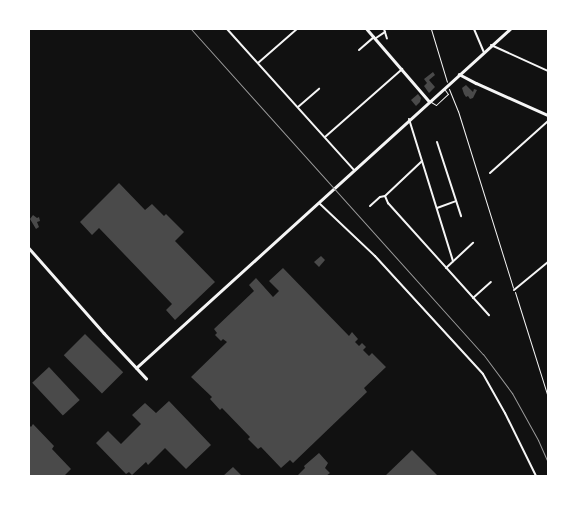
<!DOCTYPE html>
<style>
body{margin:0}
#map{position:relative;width:577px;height:505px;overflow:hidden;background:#111;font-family:Rubik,sans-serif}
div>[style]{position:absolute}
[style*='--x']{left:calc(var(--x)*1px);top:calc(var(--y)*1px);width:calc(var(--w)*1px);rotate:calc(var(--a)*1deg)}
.building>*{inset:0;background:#4a4a4a;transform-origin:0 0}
.path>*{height:1px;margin:-0.5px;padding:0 0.5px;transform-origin:0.5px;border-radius:0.5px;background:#f5f5f5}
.service>*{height:1px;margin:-0.5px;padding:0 0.5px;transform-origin:0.5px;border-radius:0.5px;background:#f5f5f5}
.minor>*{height:2px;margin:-1px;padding:0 1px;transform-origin:1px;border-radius:1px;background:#f5f5f5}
.tertiary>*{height:2.5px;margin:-1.25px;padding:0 1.25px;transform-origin:1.25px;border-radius:1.25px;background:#f5f5f5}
.rail>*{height:1px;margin:-0.5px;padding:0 0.5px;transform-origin:0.5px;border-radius:0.5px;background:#9a9a9a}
span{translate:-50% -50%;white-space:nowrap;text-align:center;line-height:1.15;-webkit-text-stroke:4px #fff;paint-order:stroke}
.frame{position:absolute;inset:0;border:30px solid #fff;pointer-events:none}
</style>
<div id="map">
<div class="building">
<i style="clip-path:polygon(433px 72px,435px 75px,429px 80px,435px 87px,429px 93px,424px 86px,427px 83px,424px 79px)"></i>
<i style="clip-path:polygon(466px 85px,473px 92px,474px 89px,477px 90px,473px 98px,470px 99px,468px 96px,466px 97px,464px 94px,462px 88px)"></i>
<i style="clip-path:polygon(418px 94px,421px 98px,420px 102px,416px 106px,411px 100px)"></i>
<i style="clip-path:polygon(119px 183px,145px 210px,152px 204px,164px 216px,166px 214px,184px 232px,175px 241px,215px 282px,175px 320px,166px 310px,172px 304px,99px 228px,92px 235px,80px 222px)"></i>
<i style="clip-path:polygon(33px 215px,37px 218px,39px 217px,40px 221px,37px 222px,39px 227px,36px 229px,30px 219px)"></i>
<i style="clip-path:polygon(321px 256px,325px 260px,319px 267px,314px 262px)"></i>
<i style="clip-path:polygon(283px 268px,349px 336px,352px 332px,358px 339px,355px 342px,359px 346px,362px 343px,366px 347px,363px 350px,369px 356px,372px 353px,386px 367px,364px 388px,367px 392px,293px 463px,290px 460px,281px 468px,261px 447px,258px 449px,248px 439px,250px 437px,222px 408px,220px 410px,210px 399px,212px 397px,191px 377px,227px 342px,223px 339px,221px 341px,215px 335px,217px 333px,214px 329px,254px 291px,249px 285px,256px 278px,273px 297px,279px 291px,269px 281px)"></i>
<i style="left:85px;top:334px;width:54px;height:30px;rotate:45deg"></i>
<i style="left:49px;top:367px;width:45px;height:23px;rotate:47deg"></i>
<i style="clip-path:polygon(169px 401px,211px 445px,186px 469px,165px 448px,148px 465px,146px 462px,132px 475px,129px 472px,126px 474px,96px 443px,108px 431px,121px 444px,141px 424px,132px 415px,145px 403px,156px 413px)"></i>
<i style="clip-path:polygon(33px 424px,54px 446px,52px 449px,71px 469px,64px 476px,29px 476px,29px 425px,31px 427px)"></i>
<i style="clip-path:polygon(412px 450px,438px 476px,385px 476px)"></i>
<i style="clip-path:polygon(319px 453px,328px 463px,325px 468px,330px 473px,326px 476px,297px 476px,305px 468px,304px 466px)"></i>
<i style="clip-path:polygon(233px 467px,242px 476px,223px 476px)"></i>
</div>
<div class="path">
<i style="--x:431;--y:29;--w:55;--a:73.2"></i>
<i style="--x:449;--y:89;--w:24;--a:68"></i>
<i style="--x:458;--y:111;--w:185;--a:72.7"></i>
<i style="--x:515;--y:292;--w:110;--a:72.6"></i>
</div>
<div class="service">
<i style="--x:431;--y:102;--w:6;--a:31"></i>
<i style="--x:436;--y:105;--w:16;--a:-43"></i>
<i style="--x:448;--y:94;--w:5;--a:-127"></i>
</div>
<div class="minor">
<i style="--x:227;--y:29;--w:190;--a:48"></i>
<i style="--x:384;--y:29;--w:10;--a:73"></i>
<i style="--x:474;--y:29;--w:25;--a:67"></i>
<i style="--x:376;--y:38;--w:11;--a:-34"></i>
<i style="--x:491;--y:45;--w:63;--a:24.5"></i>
<i style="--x:359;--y:50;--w:20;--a:-41"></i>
<i style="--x:258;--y:63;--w:52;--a:-41.1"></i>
<i style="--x:298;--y:107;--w:28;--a:-41"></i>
<i style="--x:409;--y:119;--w:149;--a:72.8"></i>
<i style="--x:325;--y:137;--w:103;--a:-41.4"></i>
<i style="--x:437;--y:142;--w:78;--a:72"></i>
<i style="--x:490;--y:173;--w:78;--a:-41.9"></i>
<i style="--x:385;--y:196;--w:8;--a:67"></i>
<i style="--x:388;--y:203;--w:151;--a:48"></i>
<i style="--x:319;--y:203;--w:77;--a:43.4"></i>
<i style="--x:375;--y:256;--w:160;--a:47.5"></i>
<i style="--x:483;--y:374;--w:45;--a:60.6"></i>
<i style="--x:505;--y:413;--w:70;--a:63.8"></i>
<i style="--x:370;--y:206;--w:13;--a:-42"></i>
<i style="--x:380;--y:197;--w:5;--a:-11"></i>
<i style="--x:385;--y:196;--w:51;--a:-43.4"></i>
<i style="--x:437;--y:208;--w:20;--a:-20"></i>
<i style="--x:446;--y:268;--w:37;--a:-43"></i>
<i style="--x:514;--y:290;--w:44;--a:-39.5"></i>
<i style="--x:473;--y:298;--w:24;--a:-42"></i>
</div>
<div class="tertiary">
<i style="--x:367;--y:29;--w:95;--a:49.3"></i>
<i style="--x:459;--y:74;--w:19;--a:28"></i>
<i style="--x:476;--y:83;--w:79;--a:24"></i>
<i style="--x:29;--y:248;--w:113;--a:48.6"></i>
<i style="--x:104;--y:333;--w:62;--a:47"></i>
<i style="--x:136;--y:368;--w:505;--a:-42.19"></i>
</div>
<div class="rail">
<i style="--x:191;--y:29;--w:437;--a:48.1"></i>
<i style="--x:483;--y:354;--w:49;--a:53.4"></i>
<i style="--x:512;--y:393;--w:54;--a:61"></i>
<i style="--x:538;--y:440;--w:24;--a:66"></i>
</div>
<div class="frame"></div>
</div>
